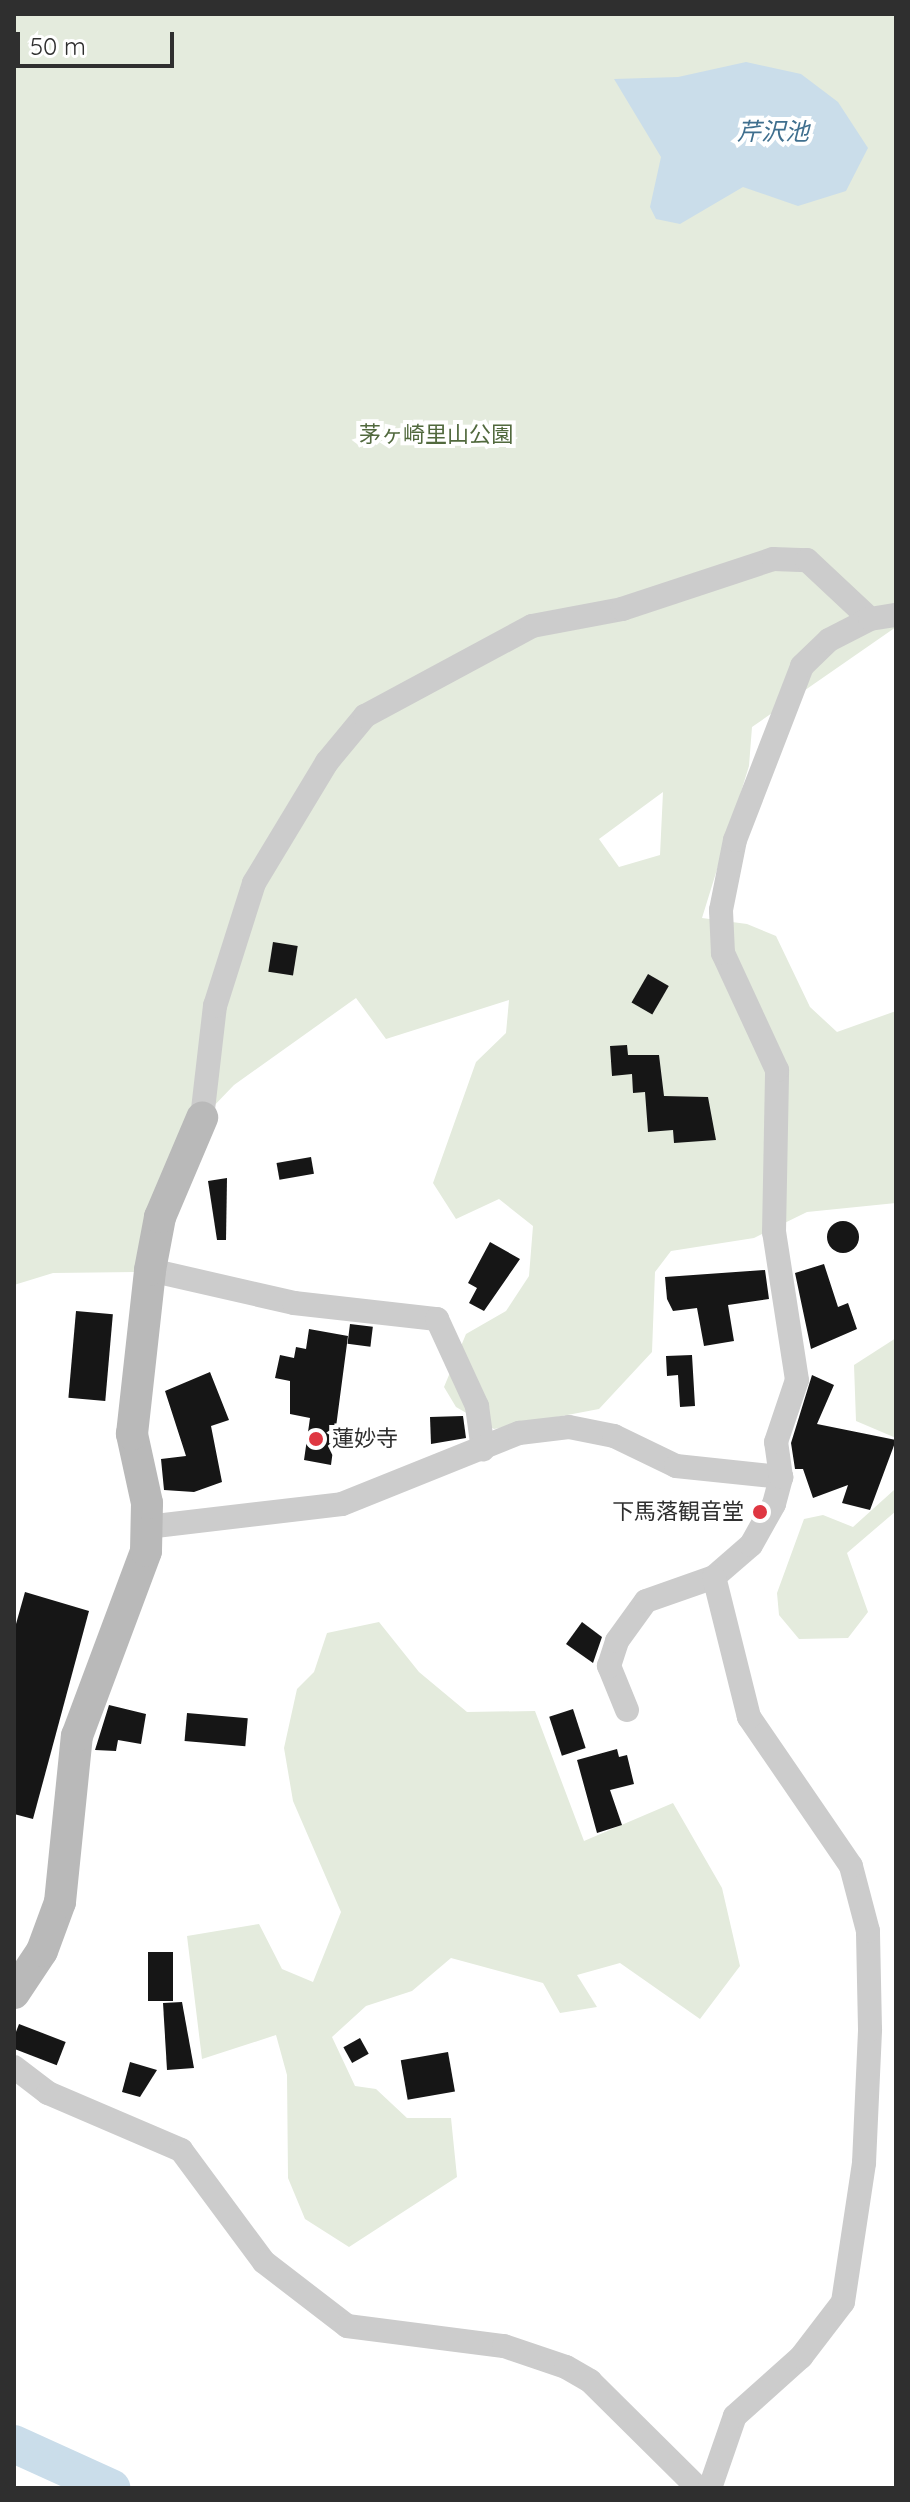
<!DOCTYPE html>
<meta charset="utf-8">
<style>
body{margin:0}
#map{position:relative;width:910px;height:2502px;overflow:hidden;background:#fff;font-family:Quicksand,"Noto Sans JP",sans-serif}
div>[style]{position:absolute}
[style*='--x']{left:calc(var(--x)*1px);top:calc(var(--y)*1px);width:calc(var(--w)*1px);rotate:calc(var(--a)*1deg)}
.green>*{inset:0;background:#e4ebdd}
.water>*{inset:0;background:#caddea}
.river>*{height:38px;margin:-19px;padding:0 19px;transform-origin:19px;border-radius:19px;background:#caddea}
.building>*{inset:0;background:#161616;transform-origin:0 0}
.round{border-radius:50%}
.street>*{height:24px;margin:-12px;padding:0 12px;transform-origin:12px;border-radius:12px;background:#ccc}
.secondary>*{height:32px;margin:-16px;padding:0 16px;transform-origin:16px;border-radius:16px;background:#b9b9b9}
.dots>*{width:22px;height:22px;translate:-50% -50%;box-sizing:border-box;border:4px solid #fff;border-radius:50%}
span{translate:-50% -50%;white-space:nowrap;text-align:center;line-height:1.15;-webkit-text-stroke:8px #fff;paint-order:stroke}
.park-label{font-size:22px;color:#51693d}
.poi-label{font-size:22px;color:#2f2f2f}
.left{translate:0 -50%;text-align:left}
.right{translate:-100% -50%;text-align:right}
.water-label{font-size:24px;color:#3f6f8e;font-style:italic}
.frame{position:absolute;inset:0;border:16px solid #2f2f2f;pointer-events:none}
.scale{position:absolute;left:16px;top:32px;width:158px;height:36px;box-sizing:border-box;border:4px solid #2f2f2f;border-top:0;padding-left:10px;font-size:24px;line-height:28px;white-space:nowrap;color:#2f2f2f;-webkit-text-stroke:6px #fff;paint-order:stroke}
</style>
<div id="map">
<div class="green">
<i style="clip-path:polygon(evenodd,14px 14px,896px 14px,896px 627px,752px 727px,749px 766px,702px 918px,747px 924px,776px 936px,810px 1007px,837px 1032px,896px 1011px,896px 1203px,807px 1212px,754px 1238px,671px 1251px,655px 1272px,652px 1352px,599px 1409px,494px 1429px,456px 1407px,444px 1387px,466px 1334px,506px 1311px,529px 1276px,533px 1226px,499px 1199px,456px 1219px,433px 1183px,476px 1062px,506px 1033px,509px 1000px,386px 1039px,356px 998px,234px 1085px,184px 1137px,136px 1272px,53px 1273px,14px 1285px,14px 14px,663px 792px,660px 855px,619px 867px,599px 839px,663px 792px)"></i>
<i style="clip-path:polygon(896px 1338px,896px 1438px,856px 1421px,854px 1365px)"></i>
<i style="clip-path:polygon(896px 1478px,896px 1511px,847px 1553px,868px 1612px,848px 1638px,799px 1639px,779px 1615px,777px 1593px,804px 1519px,823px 1515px,853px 1527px,894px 1490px)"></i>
<i style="clip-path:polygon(379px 1622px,419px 1672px,467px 1712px,535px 1711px,584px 1841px,673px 1803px,722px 1888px,740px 1966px,700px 2019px,620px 1963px,577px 1975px,597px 2007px,560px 2013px,543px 1983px,451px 1958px,412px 1991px,366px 2006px,332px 2037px,355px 2086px,376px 2089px,407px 2118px,451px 2118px,457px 2177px,349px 2247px,305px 2219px,288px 2178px,287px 2075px,276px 2035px,202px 2059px,187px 1936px,259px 1924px,282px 1969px,313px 1982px,341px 1912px,293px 1801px,284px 1748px,297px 1689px,314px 1672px,327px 1633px)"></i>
</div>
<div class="water">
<i style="clip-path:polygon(746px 62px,801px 74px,838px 102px,868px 148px,846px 191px,798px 206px,743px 187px,680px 224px,656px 219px,650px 207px,661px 157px,614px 79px,678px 77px)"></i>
</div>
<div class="river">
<i style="--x:14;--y:2444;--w:107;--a:24.4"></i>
</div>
<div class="building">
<i style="left:273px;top:942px;width:25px;height:30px;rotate:9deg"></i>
<i style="left:648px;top:974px;width:24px;height:33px;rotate:30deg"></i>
<i style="clip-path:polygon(627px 1045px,628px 1055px,659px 1055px,664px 1096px,708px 1097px,716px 1140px,674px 1143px,673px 1130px,648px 1132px,645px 1092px,633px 1093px,632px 1074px,612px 1076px,610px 1046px)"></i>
<i style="left:311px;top:1157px;width:17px;height:35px;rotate:80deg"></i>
<i style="clip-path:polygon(227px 1178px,226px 1240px,217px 1240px,208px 1181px)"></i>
<i class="round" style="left:827px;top:1221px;width:32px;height:32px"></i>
<i style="clip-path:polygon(490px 1242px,520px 1259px,484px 1311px,469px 1303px,477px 1288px,468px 1283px)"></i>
<i style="clip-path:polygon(824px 1264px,838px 1307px,848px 1303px,857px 1329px,811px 1349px,795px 1273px)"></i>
<i style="clip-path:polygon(765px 1270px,769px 1299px,728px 1305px,734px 1341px,704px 1346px,697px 1308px,673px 1311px,667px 1299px,665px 1277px)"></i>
<i style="left:76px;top:1311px;width:37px;height:87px;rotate:5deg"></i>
<i style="left:350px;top:1324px;width:23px;height:20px;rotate:7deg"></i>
<i style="clip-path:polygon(309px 1329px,348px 1336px,331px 1465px,304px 1460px,310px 1418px,290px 1414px,290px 1381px,275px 1378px,280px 1355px,294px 1358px,296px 1347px,306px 1349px)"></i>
<i style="clip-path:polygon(692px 1355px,695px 1406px,680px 1407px,678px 1375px,667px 1376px,666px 1356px)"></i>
<i style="clip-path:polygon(210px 1372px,229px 1420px,211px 1426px,222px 1482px,194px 1492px,164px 1490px,161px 1459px,186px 1456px,165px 1391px)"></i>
<i style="clip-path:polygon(812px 1375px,834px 1385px,817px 1424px,896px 1440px,870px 1510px,842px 1503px,848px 1485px,813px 1498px,803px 1469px,795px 1469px,791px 1443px)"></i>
<i style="clip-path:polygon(463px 1416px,466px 1438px,431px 1444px,430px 1417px)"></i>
<i style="clip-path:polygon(25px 1592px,89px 1611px,33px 1819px,14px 1814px,14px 1631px)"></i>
<i style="clip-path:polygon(582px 1622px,602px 1637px,593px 1663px,566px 1644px)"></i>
<i style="clip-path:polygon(109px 1705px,146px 1714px,141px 1744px,118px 1740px,116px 1751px,95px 1750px)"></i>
<i style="left:573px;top:1709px;width:41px;height:25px;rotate:72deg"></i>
<i style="left:187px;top:1713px;width:61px;height:28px;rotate:5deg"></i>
<i style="clip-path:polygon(617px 1749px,619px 1757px,627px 1755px,634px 1784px,610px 1790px,622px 1825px,597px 1833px,577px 1760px)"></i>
<i style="left:148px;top:1952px;width:25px;height:49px"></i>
<i style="clip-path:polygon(182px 2002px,194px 2068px,167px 2070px,163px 2003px)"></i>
<i style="left:19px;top:2024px;width:50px;height:25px;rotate:21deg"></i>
<i style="left:360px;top:2038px;width:18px;height:19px;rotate:61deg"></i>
<i style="left:448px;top:2052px;width:40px;height:48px;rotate:80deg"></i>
<i style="clip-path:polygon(130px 2062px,157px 2070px,140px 2097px,122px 2092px)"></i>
</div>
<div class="street">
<i style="--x:202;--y:1118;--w:113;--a:-83.4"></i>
<i style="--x:215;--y:1006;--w:129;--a:-72.4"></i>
<i style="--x:254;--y:883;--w:141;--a:-58.9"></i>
<i style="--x:327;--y:762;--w:60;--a:-50.4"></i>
<i style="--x:365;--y:716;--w:190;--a:-28.3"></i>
<i style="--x:532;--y:626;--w:92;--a:-10.7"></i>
<i style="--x:622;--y:609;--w:159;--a:-18.3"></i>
<i style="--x:773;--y:559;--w:34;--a:2"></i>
<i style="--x:807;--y:560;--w:86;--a:43.1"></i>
<i style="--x:150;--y:1270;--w:148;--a:12.9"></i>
<i style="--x:294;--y:1303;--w:144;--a:6.4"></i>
<i style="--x:437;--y:1319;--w:96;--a:65.3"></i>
<i style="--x:477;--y:1406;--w:44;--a:82.2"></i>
<i style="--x:147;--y:1527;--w:196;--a:-6.7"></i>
<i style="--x:342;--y:1504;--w:191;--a:-21.9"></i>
<i style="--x:519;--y:1433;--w:50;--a:-6.8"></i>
<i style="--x:569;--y:1427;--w:46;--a:11.3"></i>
<i style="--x:614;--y:1436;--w:69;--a:25.8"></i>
<i style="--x:676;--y:1466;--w:106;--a:6"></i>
<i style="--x:627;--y:1710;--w:48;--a:-112.2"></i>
<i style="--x:609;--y:1666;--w:26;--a:-72"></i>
<i style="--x:617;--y:1641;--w:49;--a:-54.1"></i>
<i style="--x:646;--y:1601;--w:72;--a:-19.4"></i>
<i style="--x:714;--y:1577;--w:49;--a:-40.9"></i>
<i style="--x:751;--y:1545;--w:47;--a:-60.7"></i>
<i style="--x:774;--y:1504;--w:28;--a:-75"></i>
<i style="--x:781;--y:1477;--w:35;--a:-98"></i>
<i style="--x:776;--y:1442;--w:65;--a:-71.3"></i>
<i style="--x:797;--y:1380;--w:150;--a:-98.8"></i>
<i style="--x:774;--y:1232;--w:162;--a:-88.9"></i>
<i style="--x:777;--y:1070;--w:129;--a:-114.8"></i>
<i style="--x:723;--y:953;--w:43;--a:-92.7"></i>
<i style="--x:721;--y:910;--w:71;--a:-78.7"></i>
<i style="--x:735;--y:840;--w:186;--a:-68.9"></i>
<i style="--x:802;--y:666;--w:37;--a:-44"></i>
<i style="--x:829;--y:640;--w:46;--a:-27.1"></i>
<i style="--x:870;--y:619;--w:26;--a:-9"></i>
<i style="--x:14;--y:2067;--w:43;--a:37.4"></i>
<i style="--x:48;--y:2093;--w:145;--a:23.2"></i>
<i style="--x:181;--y:2150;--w:139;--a:53.5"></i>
<i style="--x:264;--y:2262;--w:105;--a:37.6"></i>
<i style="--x:347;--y:2326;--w:158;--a:7.3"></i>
<i style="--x:504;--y:2346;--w:65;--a:18.7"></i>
<i style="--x:566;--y:2367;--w:28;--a:30"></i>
<i style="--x:590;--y:2381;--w:152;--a:44.7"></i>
<i style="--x:710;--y:2488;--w:76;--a:-70.9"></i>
<i style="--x:735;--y:2416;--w:89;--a:-41.8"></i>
<i style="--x:801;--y:2357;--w:69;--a:-52.6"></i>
<i style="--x:843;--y:2302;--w:141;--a:-81.4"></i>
<i style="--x:864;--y:2163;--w:134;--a:-87.4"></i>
<i style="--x:870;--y:2029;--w:98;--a:-91.2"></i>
<i style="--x:868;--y:1931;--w:67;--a:-104.7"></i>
<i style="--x:851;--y:1866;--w:181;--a:-124.4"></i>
<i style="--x:749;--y:1717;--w:144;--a:-104"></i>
</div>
<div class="secondary">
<i style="--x:14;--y:1993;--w:50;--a:-56.3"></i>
<i style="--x:42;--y:1951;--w:52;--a:-69.8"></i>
<i style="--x:60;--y:1902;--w:167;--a:-84.2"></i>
<i style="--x:77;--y:1736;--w:197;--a:-69.5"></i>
<i style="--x:146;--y:1551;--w:48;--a:-88.8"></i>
<i style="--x:147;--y:1503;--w:71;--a:-102.3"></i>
<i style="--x:132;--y:1434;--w:165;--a:-83.7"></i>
<i style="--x:150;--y:1270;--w:54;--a:-79.3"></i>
<i style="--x:160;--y:1217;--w:108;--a:-67"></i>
</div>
<div class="dots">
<i style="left:316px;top:1439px;background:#df3742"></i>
<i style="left:760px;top:1512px;background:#df3742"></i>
</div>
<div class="park-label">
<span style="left:436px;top:435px">茅ヶ崎里山公園</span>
</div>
<div class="poi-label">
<span class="left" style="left:332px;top:1439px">蓮妙寺</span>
<span class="right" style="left:744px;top:1512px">下馬落観音堂</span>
</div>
<div class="water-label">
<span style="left:773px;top:132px">芹沢池</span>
</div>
<div class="frame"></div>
<div class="scale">50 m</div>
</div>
